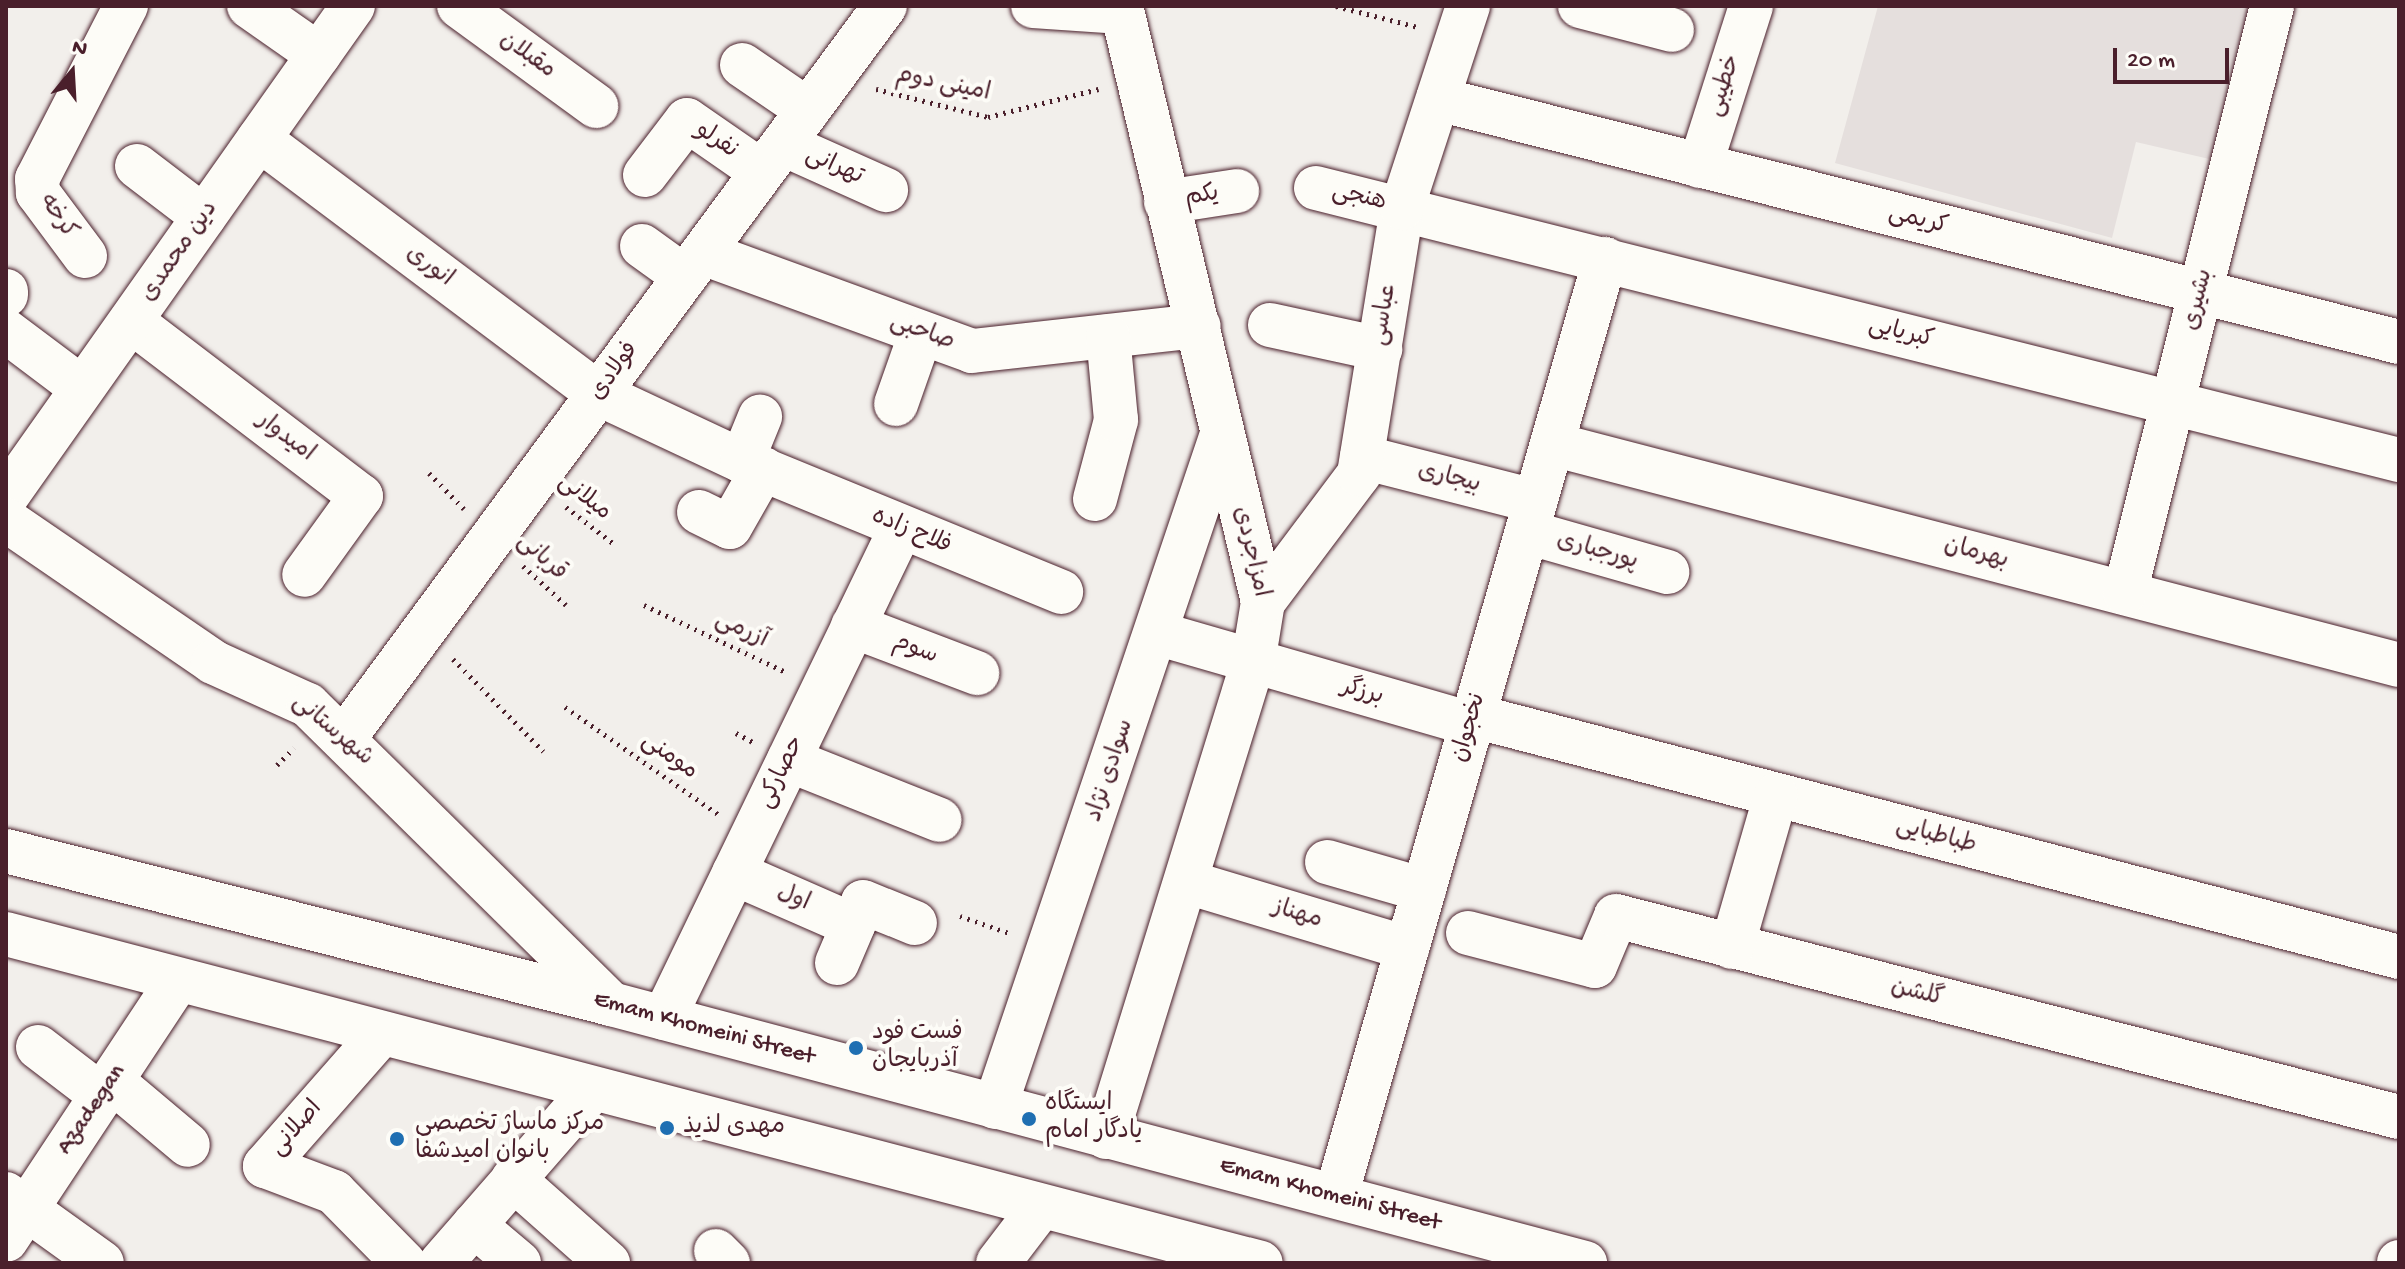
<!DOCTYPE html>
<meta charset="utf-8">
<style>
body{margin:0}
#map{position:relative;width:2405px;height:1269px;overflow:hidden;background:#f2efeb;font-family:"Gochi Hand","Playpen Sans Arabic",sans-serif}
div>[style]{position:absolute}
[style*='--x']{left:calc(var(--x)*1px);top:calc(var(--y)*1px);width:calc(var(--w)*1px);rotate:calc(var(--a)*1deg)}
.built>*{inset:0;background:#e5dfdd}
.path>*{height:5px;margin-top:-2.5px;transform-origin:0;background:repeating-linear-gradient(90deg,#4a1f2b 0 2px,transparent 0 8px)}
.roads{filter:drop-shadow(0 0 2px #4a1f2b) drop-shadow(0 0 2px #4a1f2b)}
.minor>*{height:44px;margin:-22px;padding:0 22px;transform-origin:22px;border-radius:22px;background:#fdfcf7}
.major>*{height:44px;margin:-22px;padding:0 22px;transform-origin:22px;border-radius:22px;background:#fdfcf7}
.dots>*{width:22px;height:22px;translate:-50% -50%;box-sizing:border-box;border:4px solid #fdfcf7;border-radius:50%}
span{translate:-50% -50%;white-space:nowrap;text-align:center;line-height:1.15;-webkit-text-stroke:8px #fdfcf7;paint-order:stroke}
.street-label{font-size:24px;color:#4a1f2b}
.poi-label{font-size:24px;color:#4a1f2b}
.left{translate:0 -50%;text-align:left}
.frame{position:absolute;inset:0;border:8px solid #4a1f2b;pointer-events:none}
.north{position:absolute;left:32px;top:32px;width:80px;height:80px;-webkit-text-stroke:6px #fdfcf7;paint-order:stroke;rotate:18deg;font-size:22px;font-weight:700;line-height:32px;text-align:center;color:#4a1f2b}
.north::after{content:'';display:block;margin:auto;width:28px;height:36px;background:#4a1f2b;clip-path:polygon(50% 0,100% 100%,50% 72%,0 100%)}
.scale{position:absolute;left:2113px;top:48px;width:116px;height:36px;box-sizing:border-box;border:4px solid #4a1f2b;border-top:0;padding-left:10px;font-size:24px;line-height:28px;white-space:nowrap;color:#4a1f2b;-webkit-text-stroke:6px #fdfcf7;paint-order:stroke}
</style>
<div id="map">
<div class="built">
<i style="clip-path:polygon(1878px 6px,2262px 6px,2218px 161px,2136px 142px,2112px 238px,1835px 163px)"></i>
</div>
<div class="path">
<i style="--x:1336;--y:6;--w:85;--a:14.4"></i>
<i style="--x:876;--y:89;--w:115;--a:14"></i>
<i style="--x:988;--y:117;--w:114;--a:-14.2"></i>
<i style="--x:429;--y:473;--w:50;--a:45.8"></i>
<i style="--x:566;--y:507;--w:59;--a:37.5"></i>
<i style="--x:523;--y:566;--w:58;--a:42.2"></i>
<i style="--x:644;--y:605;--w:159;--a:25.3"></i>
<i style="--x:453;--y:659;--w:129;--a:45.6"></i>
<i style="--x:565;--y:707;--w:187;--a:35"></i>
<i style="--x:736;--y:733;--w:19;--a:28"></i>
<i style="--x:277;--y:765;--w:24;--a:-45"></i>
<i style="--x:960;--y:916;--w:55;--a:19.1"></i>
</div>
<div class="roads">
<div class="minor">
<i style="--x:249;--y:6;--w:85;--a:35"></i>
<i style="--x:459;--y:6;--w:170;--a:36.1"></i>
<i style="--x:1033;--y:6;--w:89;--a:3.9"></i>
<i style="--x:1580;--y:6;--w:95;--a:14.6"></i>
<i style="--x:742;--y:65;--w:80;--a:34.3"></i>
<i style="--x:1438;--y:99;--w:991;--a:14.19"></i>
<i style="--x:259;--y:139;--w:425;--a:36.9"></i>
<i style="--x:599;--y:394;--w:158;--a:25.1"></i>
<i style="--x:742;--y:461;--w:345;--a:22.3"></i>
<i style="--x:783;--y:144;--w:113;--a:24.1"></i>
<i style="--x:137;--y:166;--w:84;--a:37.3"></i>
<i style="--x:1700;--y:166;--w:168;--a:-72.3"></i>
<i style="--x:645;--y:175;--w:69;--a:-52.6"></i>
<i style="--x:687;--y:120;--w:91;--a:34.7"></i>
<i style="--x:1316;--y:188;--w:1117;--a:14.1"></i>
<i style="--x:1166;--y:202;--w:72;--a:-8.8"></i>
<i style="--x:642;--y:246;--w:53;--a:35.8"></i>
<i style="--x:703;--y:253;--w:286;--a:20"></i>
<i style="--x:972;--y:351;--w:228;--a:-6.3"></i>
<i style="--x:85;--y:256;--w:79;--a:-126.7"></i>
<i style="--x:38;--y:193;--w:14;--a:-94"></i>
<i style="--x:37;--y:179;--w:195;--a:-62.8"></i>
<i style="--x:6;--y:291;--w:4;--a:90"></i>
<i style="--x:131;--y:321;--w:289;--a:37.3"></i>
<i style="--x:361;--y:496;--w:97;--a:125.8"></i>
<i style="--x:1270;--y:325;--w:113;--a:12.3"></i>
<i style="--x:6;--y:331;--w:95;--a:36.9"></i>
<i style="--x:896;--y:404;--w:75;--a:-70.6"></i>
<i style="--x:1552;--y:444;--w:875;--a:14.62"></i>
<i style="--x:1362;--y:457;--w:179;--a:14.3"></i>
<i style="--x:742;--y:461;--w:48;--a:-67.8"></i>
<i style="--x:6;--y:497;--w:601;--a:-54.75"></i>
<i style="--x:1095;--y:499;--w:82;--a:-75.1"></i>
<i style="--x:1116;--y:420;--w:84;--a:-95.4"></i>
<i style="--x:699;--y:512;--w:34;--a:26"></i>
<i style="--x:730;--y:527;--w:67;--a:-60.4"></i>
<i style="--x:6;--y:520;--w:251;--a:34.4"></i>
<i style="--x:213;--y:662;--w:104;--a:24.4"></i>
<i style="--x:308;--y:705;--w:426;--a:44.6"></i>
<i style="--x:1527;--y:532;--w:146;--a:15.9"></i>
<i style="--x:2125;--y:593;--w:605;--a:-75.94"></i>
<i style="--x:1263;--y:602;--w:160;--a:-53.1"></i>
<i style="--x:1359;--y:474;--w:269;--a:-80.8"></i>
<i style="--x:1402;--y:208;--w:213;--a:-71.9"></i>
<i style="--x:853;--y:626;--w:133;--a:20.8"></i>
<i style="--x:1156;--y:633;--w:329;--a:16.1"></i>
<i style="--x:1474;--y:716;--w:956;--a:14.6"></i>
<i style="--x:345;--y:737;--w:909;--a:-53.55"></i>
<i style="--x:789;--y:760;--w:162;--a:21.7"></i>
<i style="--x:1327;--y:862;--w:101;--a:16.1"></i>
<i style="--x:734;--y:873;--w:130;--a:23.6"></i>
<i style="--x:1187;--y:882;--w:230;--a:16.7"></i>
<i style="--x:1468;--y:933;--w:131;--a:14.6"></i>
<i style="--x:1595;--y:966;--w:54;--a:-67.2"></i>
<i style="--x:1616;--y:916;--w:808;--a:14.4"></i>
<i style="--x:1732;--y:947;--w:158;--a:-73.9"></i>
<i style="--x:837;--y:963;--w:66;--a:-66.9"></i>
<i style="--x:863;--y:902;--w:56;--a:22"></i>
<i style="--x:664;--y:1018;--w:544;--a:-64.19"></i>
<i style="--x:381;--y:1034;--w:176;--a:131.3"></i>
<i style="--x:265;--y:1166;--w:74;--a:20.6"></i>
<i style="--x:334;--y:1192;--w:100;--a:45.4"></i>
<i style="--x:38;--y:1047;--w:81;--a:37.4"></i>
<i style="--x:112;--y:1081;--w:99;--a:40.1"></i>
<i style="--x:995;--y:1107;--w:710;--a:-71.36"></i>
<i style="--x:1106;--y:1137;--w:496;--a:-72.8"></i>
<i style="--x:1253;--y:663;--w:62;--a:-80.7"></i>
<i style="--x:1263;--y:602;--w:613;--a:-103.4"></i>
<i style="--x:513;--y:1179;--w:127;--a:41.5"></i>
<i style="--x:6;--y:1194;--w:118;--a:35.7"></i>
<i style="--x:1336;--y:1196;--w:975;--a:-73.98"></i>
<i style="--x:474;--y:1225;--w:59;--a:40.2"></i>
<i style="--x:6;--y:1240;--w:312;--a:-56.5"></i>
<i style="--x:716;--y:1251;--w:17;--a:45"></i>
<i style="--x:441;--y:1263;--w:230;--a:-48.9"></i>
<i style="--x:998;--y:1263;--w:69;--a:-52.6"></i>
</div>
<div class="major">
<i style="--x:6;--y:851;--w:624;--a:14.19"></i>
<i style="--x:611;--y:1004;--w:1008;--a:14.89"></i>
<i style="--x:6;--y:934;--w:1297;--a:14.69"></i>
<i style="--x:2399;--y:1263;--w:1;--a:-90"></i>
</div>
</div>
<div class="dots">
<i style="left:856px;top:1048px;background:#1f6fb2"></i>
<i style="left:1029px;top:1119px;background:#1f6fb2"></i>
<i style="left:667px;top:1128px;background:#1f6fb2"></i>
<i style="left:397px;top:1139px;background:#1f6fb2"></i>
</div>
<div class="street-label">
<span style="left:527px;top:56px;rotate:36deg">مقبلان</span>
<span style="left:943px;top:85px;rotate:12deg">امینی دوم</span>
<span style="left:1725px;top:86px;rotate:-72deg">خطیبی</span>
<span style="left:716px;top:141px;rotate:35deg">نفرلو</span>
<span style="left:834px;top:167px;rotate:24deg">تهرانی</span>
<span style="left:1202px;top:197px;rotate:-9deg">یکم</span>
<span style="left:1359px;top:198px;rotate:13deg">هنجی</span>
<span style="left:57px;top:217px;rotate:56deg">کرخه</span>
<span style="left:1918px;top:221px;rotate:14deg">کریمی</span>
<span style="left:180px;top:252px;rotate:-55deg">دین محمدی</span>
<span style="left:429px;top:267px;rotate:37deg">انوری</span>
<span style="left:2199px;top:300px;rotate:-76deg">بشیری</span>
<span style="left:1385px;top:315px;rotate:-81deg">عباسی</span>
<span style="left:922px;top:333px;rotate:20deg">صاحبی</span>
<span style="left:1901px;top:334px;rotate:14deg">کبریایی</span>
<span style="left:615px;top:372px;rotate:-54deg">فولادی</span>
<span style="left:285px;top:438px;rotate:37deg">امیدوار</span>
<span style="left:1449px;top:479px;rotate:14deg">بیجاری</span>
<span style="left:584px;top:498px;rotate:38deg">میلانی</span>
<span style="left:911px;top:532px;rotate:23deg">فلاح زاده</span>
<span style="left:1250px;top:552px;rotate:77deg">امزاجردی</span>
<span style="left:1597px;top:552px;rotate:16deg">پورجباری</span>
<span style="left:1976px;top:554px;rotate:15deg">بهرمان</span>
<span style="left:541px;top:558px;rotate:42deg">قربانی</span>
<span style="left:741px;top:631px;rotate:25deg">آزرمی</span>
<span style="left:915px;top:650px;rotate:21deg">سوم</span>
<span style="left:1362px;top:693px;rotate:16deg">برزگر</span>
<span style="left:1470px;top:728px;rotate:-74deg">نخجوان</span>
<span style="left:332px;top:731px;rotate:40deg">شهرستانی</span>
<span style="left:669px;top:757px;rotate:35deg">مومنی</span>
<span style="left:1111px;top:771px;rotate:-72deg">سوادی نژاد</span>
<span style="left:782px;top:773px;rotate:-64deg">حصارکی</span>
<span style="left:1936px;top:837px;rotate:15deg">طباطبایی</span>
<span style="left:793px;top:899px;rotate:23deg">اول</span>
<span style="left:1297px;top:915px;rotate:17deg">مهناز</span>
<span style="left:1917px;top:994px;rotate:14deg">گلشن</span>
<span style="left:704px;top:1029px;rotate:15deg">Emam Khomeini Street</span>
<span style="left:92px;top:1110px;rotate:-56deg">Azadegan</span>
<span style="left:297px;top:1129px;rotate:-48deg">اصلانی</span>
<span style="left:1330px;top:1195px;rotate:15deg">Emam Khomeini Street</span>
</div>
<div class="poi-label">
<span class="left" style="left:872px;top:1048px">فست فود<br>آذربایجان</span>
<span class="left" style="left:1045px;top:1119px">ایستگاه<br>یادگار امام</span>
<span class="left" style="left:415px;top:1139px">مرکز ماساژ تخصصی<br>بانوان امیدشفا</span>
<span class="left" style="left:683px;top:1128px">مهدی لذیذ</span>
</div>
<div class="frame"></div>
<div class="north">N</div>
<div class="scale">20 m</div>
</div>
